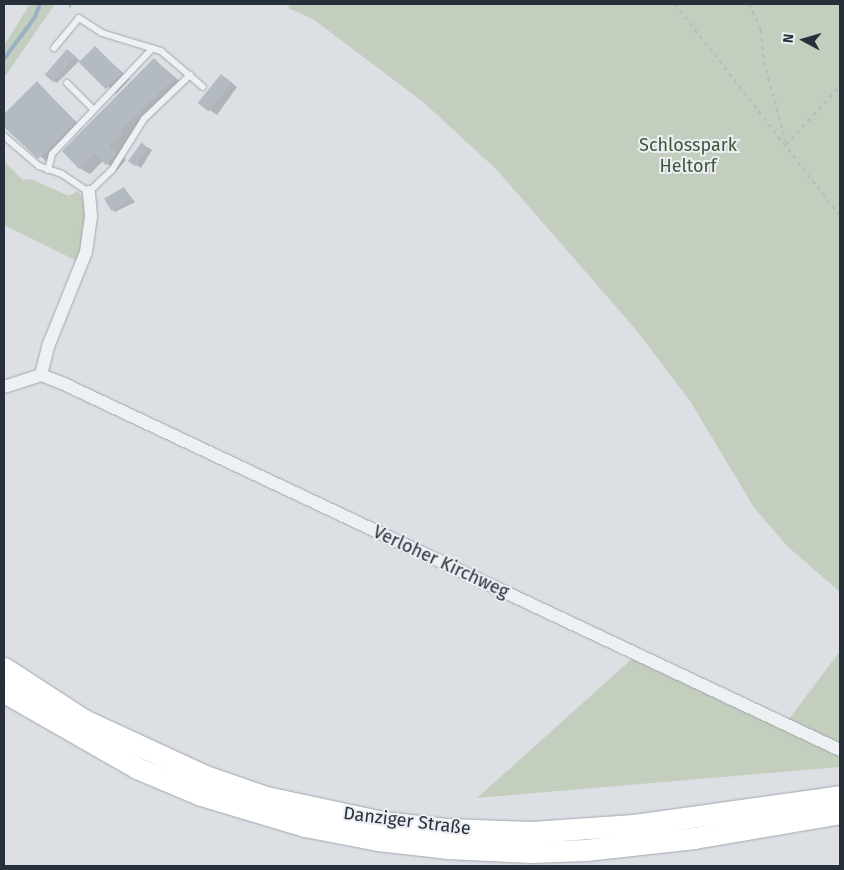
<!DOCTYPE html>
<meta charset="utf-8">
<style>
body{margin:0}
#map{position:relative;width:844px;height:870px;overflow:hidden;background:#dce0e5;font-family:"Fira Sans",sans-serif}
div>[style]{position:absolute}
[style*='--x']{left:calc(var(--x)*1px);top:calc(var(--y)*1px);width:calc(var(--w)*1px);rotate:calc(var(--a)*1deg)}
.green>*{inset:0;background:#c4cebe}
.shadow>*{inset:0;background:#0003}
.stream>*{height:4px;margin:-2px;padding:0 2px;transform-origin:2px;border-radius:2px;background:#99b2c3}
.building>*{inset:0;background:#b4bac1;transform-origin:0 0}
.path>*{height:2px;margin-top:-1px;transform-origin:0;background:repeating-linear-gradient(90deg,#b6bbc0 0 4px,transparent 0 8px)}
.roads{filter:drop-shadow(0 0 1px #a2a8ae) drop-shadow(0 0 1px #a2a8ae)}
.service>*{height:6px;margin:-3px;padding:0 3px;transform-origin:3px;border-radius:3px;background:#eef1f4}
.minor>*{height:12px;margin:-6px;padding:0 6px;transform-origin:6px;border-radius:6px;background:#eef1f4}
.trunk>*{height:21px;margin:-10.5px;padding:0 10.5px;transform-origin:10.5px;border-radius:10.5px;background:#fff}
.tram>*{height:1px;margin:-0.5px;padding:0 0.5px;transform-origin:0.5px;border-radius:0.5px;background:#77828d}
span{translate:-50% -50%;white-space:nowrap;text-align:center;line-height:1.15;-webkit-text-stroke:4px #ebeff3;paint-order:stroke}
.park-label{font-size:18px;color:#3f5535}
.street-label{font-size:18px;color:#27303a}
.frame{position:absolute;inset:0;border:5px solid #27303a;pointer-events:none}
.north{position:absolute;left:779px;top:15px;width:50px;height:50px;-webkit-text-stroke:4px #ebeff3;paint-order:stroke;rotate:276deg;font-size:14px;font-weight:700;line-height:20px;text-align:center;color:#27303a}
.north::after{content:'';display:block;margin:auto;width:18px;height:22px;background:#27303a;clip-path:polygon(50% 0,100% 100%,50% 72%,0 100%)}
</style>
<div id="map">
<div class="green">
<i style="clip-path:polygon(30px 4px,55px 4px,4px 78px,4px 45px)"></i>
<i style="clip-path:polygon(290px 4px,840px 4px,840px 592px,788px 547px,755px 509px,690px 401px,637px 331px,497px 170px,423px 102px,313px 19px,288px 8px)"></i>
<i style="clip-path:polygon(4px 161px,23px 180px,31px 179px,69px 196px,78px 191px,88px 206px,81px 263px,4px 225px)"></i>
<i style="clip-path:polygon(840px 651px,840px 748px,786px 723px)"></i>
<i style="clip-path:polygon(635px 656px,840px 752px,840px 767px,477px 798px)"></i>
</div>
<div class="shadow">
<i style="clip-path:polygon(95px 48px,130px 79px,116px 94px,80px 60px,57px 83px,51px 80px,68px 50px,81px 62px)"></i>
<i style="clip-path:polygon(155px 60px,184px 85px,131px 137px,133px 139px,119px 152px,126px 160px,117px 170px,103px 161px,90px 174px,79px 168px)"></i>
<i style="clip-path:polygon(227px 79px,237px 87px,217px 115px,200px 103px)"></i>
<i style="clip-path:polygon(38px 83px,82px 128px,47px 162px,4px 124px,4px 116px)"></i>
<i style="clip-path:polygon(142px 144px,152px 150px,141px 168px,136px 165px)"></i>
<i style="clip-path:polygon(124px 188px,135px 202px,115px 212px,111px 209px)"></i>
</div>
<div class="stream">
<i style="--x:4;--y:59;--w:52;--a:-53.6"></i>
<i style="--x:35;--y:17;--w:14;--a:-69"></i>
</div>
<div class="building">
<i style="left:95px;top:46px;width:38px;height:23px;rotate:45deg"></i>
<i style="left:67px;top:49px;width:11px;height:34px;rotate:41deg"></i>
<i style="clip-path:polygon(154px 58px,174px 79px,121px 130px,123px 132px,109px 146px,116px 154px,106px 165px,94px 154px,79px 169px,62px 151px)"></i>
<i style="left:221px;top:74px;width:14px;height:37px;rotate:39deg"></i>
<i style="clip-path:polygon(37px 81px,75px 123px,38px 159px,4px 127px,4px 114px)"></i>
<i style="clip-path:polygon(142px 142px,147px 150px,135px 166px,128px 161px)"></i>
<i style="left:124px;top:187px;width:14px;height:23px;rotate:60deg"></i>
</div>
<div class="path">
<i style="--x:69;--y:4;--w:8;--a:60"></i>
<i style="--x:675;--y:4;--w:269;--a:52.1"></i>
<i style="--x:749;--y:4;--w:29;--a:65"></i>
<i style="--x:761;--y:30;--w:32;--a:85"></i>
<i style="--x:764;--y:62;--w:84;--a:74.8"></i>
<i style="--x:786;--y:145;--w:80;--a:-47.5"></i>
</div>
<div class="roads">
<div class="service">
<i style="--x:54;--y:48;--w:39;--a:-50"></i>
<i style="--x:79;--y:18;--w:27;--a:33"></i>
<i style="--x:102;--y:33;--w:62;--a:17"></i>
<i style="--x:161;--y:51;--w:55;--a:40.6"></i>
<i style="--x:67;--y:83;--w:35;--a:45"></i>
<i style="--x:4;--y:136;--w:46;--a:40.6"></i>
<i style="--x:39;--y:166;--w:24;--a:19"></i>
<i style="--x:62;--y:174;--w:32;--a:34"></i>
<i style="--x:89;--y:192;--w:32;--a:-44"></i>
<i style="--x:112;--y:170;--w:60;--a:-57.9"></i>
<i style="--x:144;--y:119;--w:64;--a:-43.7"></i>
<i style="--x:48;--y:170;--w:16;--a:-76"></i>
<i style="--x:52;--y:154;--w:146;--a:-46.4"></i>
</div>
<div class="minor">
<i style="--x:41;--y:375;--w:32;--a:-76"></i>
<i style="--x:49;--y:344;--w:99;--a:-68.1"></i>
<i style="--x:86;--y:252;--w:36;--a:-82"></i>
<i style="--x:91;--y:216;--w:24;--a:-95"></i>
<i style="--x:4;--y:387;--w:39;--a:-18"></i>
<i style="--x:41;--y:375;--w:25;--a:21"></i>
<i style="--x:64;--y:384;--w:858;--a:25.25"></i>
</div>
<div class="trunk">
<i style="--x:4;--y:668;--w:95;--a:33"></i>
<i style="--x:84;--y:720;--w:133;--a:24.8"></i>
<i style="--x:205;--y:776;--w:65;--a:19"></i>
<i style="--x:266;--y:797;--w:121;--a:12"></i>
<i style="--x:384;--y:822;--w:62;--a:6.4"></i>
<i style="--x:446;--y:829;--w:86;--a:2"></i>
<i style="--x:532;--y:832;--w:102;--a:-3.9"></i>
<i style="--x:634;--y:825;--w:208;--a:-8"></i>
<i style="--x:4;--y:692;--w:153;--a:29.7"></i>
<i style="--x:137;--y:768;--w:69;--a:22.9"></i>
<i style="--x:201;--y:795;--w:109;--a:16.6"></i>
<i style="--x:305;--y:826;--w:74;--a:10.9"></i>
<i style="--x:378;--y:840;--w:69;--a:6.6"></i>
<i style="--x:447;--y:848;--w:84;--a:2.7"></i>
<i style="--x:531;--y:852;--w:55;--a:-2.1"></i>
<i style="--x:586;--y:850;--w:109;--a:-6.3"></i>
<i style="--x:694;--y:838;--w:148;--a:-9.7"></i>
</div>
</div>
<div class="tram">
<i style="--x:836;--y:866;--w:4;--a:0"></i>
</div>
<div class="park-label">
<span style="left:688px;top:156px">Schlosspark<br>Heltorf</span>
</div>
<div class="street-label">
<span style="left:441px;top:562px;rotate:25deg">Verloher Kirchweg</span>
<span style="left:407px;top:821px;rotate:7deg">Danziger Straße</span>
</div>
<div class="frame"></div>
<div class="north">N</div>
</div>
